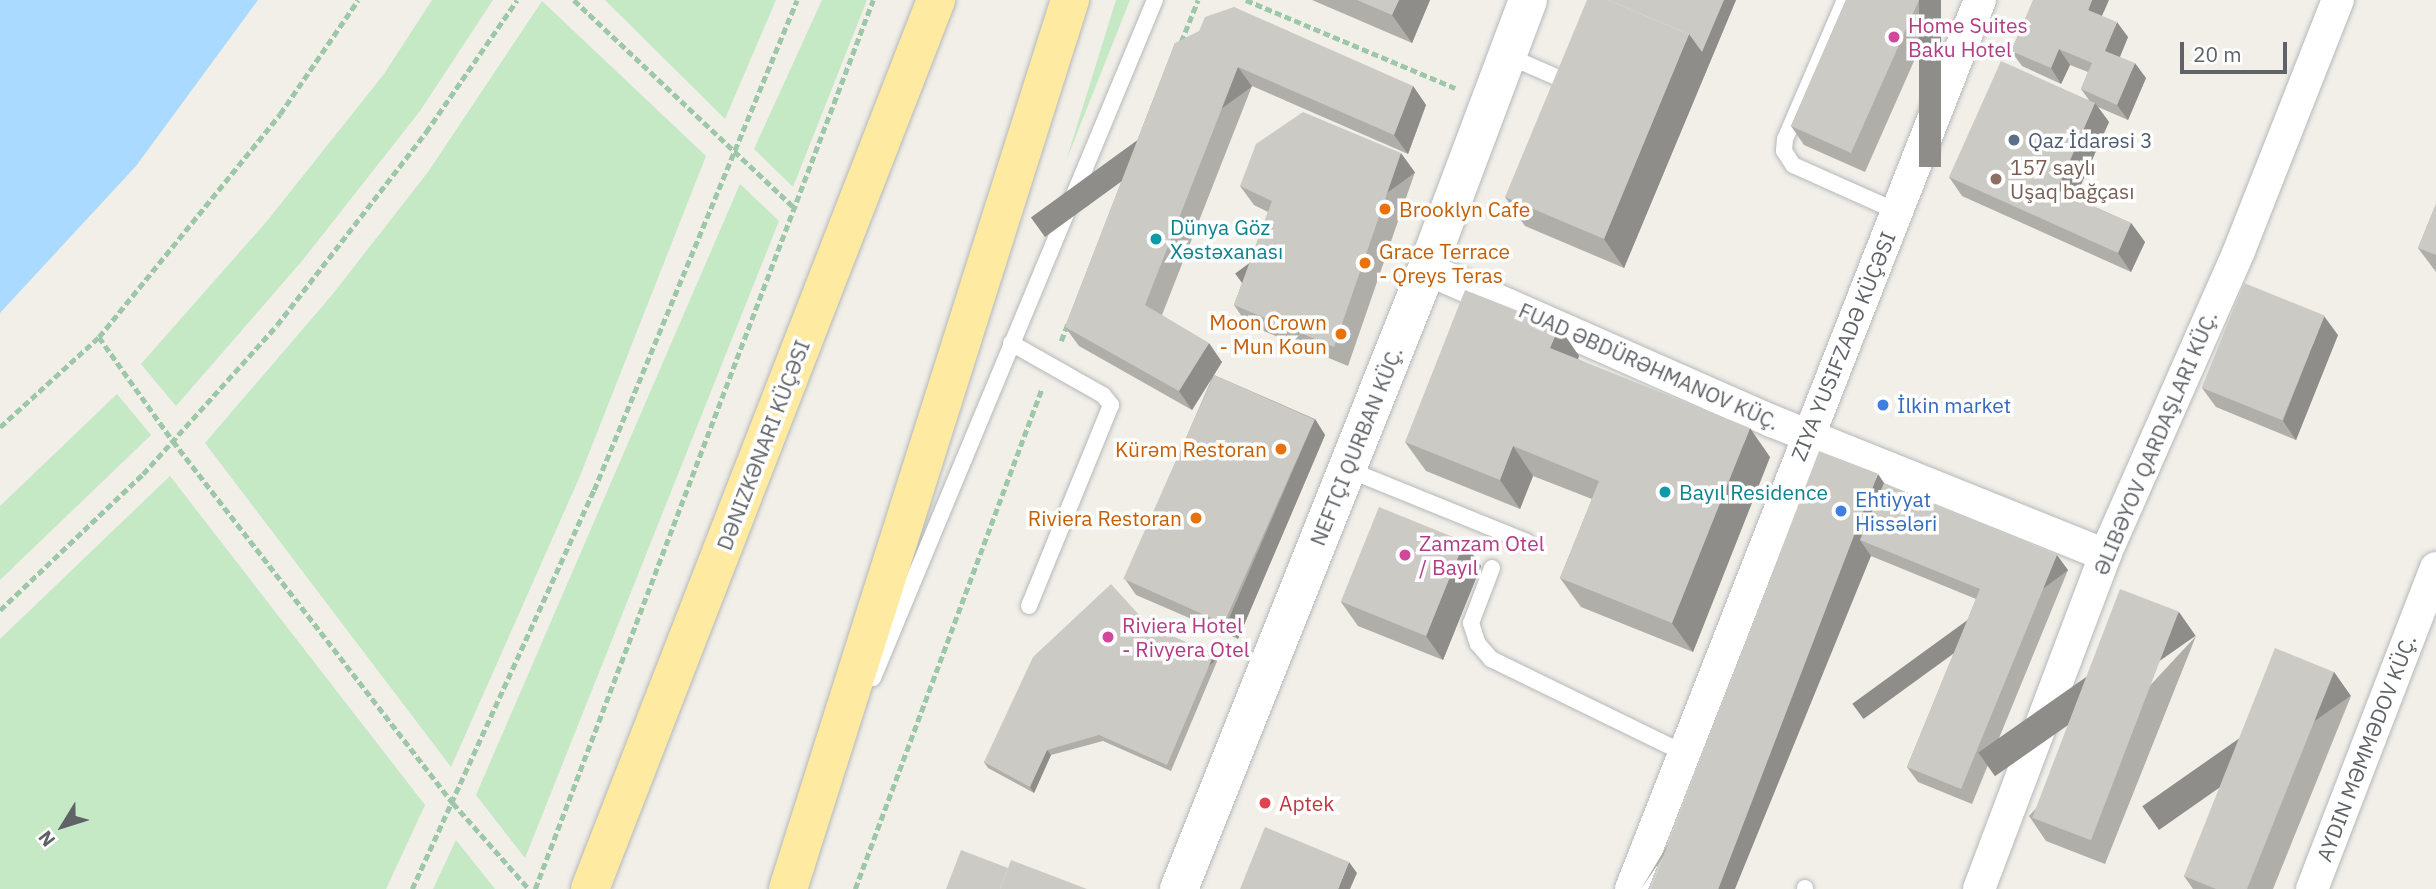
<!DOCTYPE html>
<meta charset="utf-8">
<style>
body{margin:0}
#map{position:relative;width:2436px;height:889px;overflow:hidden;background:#f1efe8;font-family:"IBM Plex Sans",sans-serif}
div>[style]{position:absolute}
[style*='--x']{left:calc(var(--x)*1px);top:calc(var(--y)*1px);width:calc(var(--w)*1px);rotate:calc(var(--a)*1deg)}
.green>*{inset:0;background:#c5e8c5}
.water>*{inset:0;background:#aadaff}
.path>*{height:4.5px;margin-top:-2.25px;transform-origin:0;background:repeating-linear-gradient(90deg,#9cc7a9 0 7px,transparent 0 10.5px)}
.roads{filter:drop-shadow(0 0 2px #b5b8bc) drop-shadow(0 0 2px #b5b8bc)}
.service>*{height:16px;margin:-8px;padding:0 8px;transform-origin:8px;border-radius:8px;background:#fff}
.minor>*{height:32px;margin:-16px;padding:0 16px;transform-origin:16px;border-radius:16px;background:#fff}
.tertiary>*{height:38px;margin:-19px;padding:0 19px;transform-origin:19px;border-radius:19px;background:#fff}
.trunk>*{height:38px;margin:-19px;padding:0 19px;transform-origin:19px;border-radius:19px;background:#feeaa1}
.wall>*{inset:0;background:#afaea9}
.shaded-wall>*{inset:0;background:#8f8d8a;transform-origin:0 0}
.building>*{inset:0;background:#cccac5;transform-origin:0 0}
.dots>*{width:19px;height:19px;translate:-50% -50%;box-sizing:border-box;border:4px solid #fff;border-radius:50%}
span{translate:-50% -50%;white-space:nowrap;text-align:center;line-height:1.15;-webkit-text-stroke:7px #fff;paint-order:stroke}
.hotel-label{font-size:21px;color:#b23c85}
.left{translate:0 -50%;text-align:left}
.service-label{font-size:21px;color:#4e5e75}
.education-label{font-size:21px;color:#785e54}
.food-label{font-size:21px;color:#c56008}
.right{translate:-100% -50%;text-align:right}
.culture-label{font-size:21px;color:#0d838f}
.street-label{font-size:21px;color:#5f6368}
.shop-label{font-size:21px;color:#366cbe}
.health-label{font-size:21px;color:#be3a42}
.north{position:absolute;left:28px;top:791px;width:70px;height:70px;-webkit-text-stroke:5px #fff;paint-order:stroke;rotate:232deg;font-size:19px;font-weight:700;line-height:28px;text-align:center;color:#5f6368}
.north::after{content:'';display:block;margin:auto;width:24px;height:32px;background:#5f6368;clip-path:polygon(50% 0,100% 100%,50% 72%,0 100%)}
.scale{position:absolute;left:2180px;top:42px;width:107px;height:32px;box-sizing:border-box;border:4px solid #5f6368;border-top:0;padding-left:9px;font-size:21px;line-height:24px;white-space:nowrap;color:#5f6368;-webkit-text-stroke:5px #fff;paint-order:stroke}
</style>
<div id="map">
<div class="green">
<i style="clip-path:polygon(432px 0,493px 0,420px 111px,302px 261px,176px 406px,141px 364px,267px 221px,384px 74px)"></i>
<i style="clip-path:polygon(605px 0,776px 0,725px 119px)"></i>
<i style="clip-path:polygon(822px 0,867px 0,793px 187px,754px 149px)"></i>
<i style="clip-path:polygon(1116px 0,1130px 0,1066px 161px)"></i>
<i style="clip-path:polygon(542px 1px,706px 156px,580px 476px,451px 767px,205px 443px,332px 295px,428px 172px)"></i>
<i style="clip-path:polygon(740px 184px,779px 221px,525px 858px,476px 795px)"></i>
<i style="clip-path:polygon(117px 394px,151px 435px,0 580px,0 506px)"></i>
<i style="clip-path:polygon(170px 476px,425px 805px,386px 889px,0 889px,0 639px)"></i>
<i style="clip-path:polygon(456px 840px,495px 889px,433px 889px)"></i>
</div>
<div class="water">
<i style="clip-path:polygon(0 0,258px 0,136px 166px,0 313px)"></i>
</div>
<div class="path">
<i style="--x:574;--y:0;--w:305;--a:43.3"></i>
<i style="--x:1246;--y:0;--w:227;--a:22.8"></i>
<i style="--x:1181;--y:42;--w:45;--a:-68"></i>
<i style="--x:99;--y:337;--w:128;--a:54.6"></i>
<i style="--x:173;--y:441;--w:458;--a:52.3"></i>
<i style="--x:453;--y:803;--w:115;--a:48.5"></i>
<i style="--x:1061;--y:341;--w:19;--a:-69"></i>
<i style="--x:0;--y:427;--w:134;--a:-42.3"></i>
<i style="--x:99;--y:337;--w:287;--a:-50.9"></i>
<i style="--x:280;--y:114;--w:138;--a:-55.6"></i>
<i style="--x:0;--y:610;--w:197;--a:-43.6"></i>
<i style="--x:143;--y:474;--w:200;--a:-48"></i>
<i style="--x:277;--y:325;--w:244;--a:-52.3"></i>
<i style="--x:426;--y:132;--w:160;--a:-55.4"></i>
<i style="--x:412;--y:889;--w:439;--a:-65.5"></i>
<i style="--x:594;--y:490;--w:530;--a:-67.5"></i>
<i style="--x:535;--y:889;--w:951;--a:-69.18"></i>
<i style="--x:855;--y:889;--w:535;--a:-69.53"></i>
</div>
<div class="roads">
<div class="service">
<i style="--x:1845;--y:0;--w:151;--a:113.3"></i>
<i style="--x:1785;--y:139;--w:12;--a:95"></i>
<i style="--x:1784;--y:151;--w:17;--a:57"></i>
<i style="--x:1793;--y:165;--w:113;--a:24.1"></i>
<i style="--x:1506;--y:55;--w:70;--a:23.6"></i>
<i style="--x:1011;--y:343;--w:106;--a:29.5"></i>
<i style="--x:1103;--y:395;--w:13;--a:51"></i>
<i style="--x:1111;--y:405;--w:217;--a:112.2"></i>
<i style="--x:1347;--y:469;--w:194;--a:22.1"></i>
<i style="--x:1492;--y:568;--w:59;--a:110.9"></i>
<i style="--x:1471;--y:623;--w:22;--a:72"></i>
<i style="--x:1478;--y:644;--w:20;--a:49"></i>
<i style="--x:1491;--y:659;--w:215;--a:26"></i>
<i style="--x:873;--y:678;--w:734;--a:-67.42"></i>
<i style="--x:1805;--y:889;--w:1;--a:-90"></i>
</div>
<div class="minor">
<i style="--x:1427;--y:269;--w:377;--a:23.8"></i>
<i style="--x:1772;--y:421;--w:359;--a:21.9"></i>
<i style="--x:1631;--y:889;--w:955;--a:-68.57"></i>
<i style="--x:1979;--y:889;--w:357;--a:-69.3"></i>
<i style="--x:2105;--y:555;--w:332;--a:-66.2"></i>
<i style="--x:2239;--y:251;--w:270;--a:-68.5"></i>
<i style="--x:2312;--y:889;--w:344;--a:-68.9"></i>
</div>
<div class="tertiary">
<i style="--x:1179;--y:889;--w:668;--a:-68.2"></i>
<i style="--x:1427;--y:269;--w:287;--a:-69.4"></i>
</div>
<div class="trunk">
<i style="--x:590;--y:889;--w:954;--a:-68.73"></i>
<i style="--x:788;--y:889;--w:933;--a:-72.4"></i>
</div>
</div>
<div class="wall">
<i style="clip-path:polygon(1312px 0,1430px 0,1412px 43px)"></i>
<i style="clip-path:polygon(1736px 0,1624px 268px,1525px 226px,1505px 197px)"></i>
<i style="clip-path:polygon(1846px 0,1941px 0,1865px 172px,1804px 145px,1791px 126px)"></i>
<i style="clip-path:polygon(2102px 16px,2128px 37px,2120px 57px,2146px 78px,2128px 120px,2098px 107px,2109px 122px,2075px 198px,2131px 223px,2145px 242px,2131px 272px,1962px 196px,1949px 177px,2089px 100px,2081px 89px,2088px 72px,2070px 65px,2061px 84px,2022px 66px,2011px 51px)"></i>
<i style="clip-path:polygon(1175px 43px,1413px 86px,1426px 105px,1408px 154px,1252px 86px,1162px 315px,1222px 362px,1214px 375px,1315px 419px,1325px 435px,1238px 639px,1136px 595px,1125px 579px,1212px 378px,1192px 410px,1079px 346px,1065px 327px)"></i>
<i style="clip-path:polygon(1415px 172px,1348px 366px,1247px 324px,1234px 305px,1268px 212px,1254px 205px,1240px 186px)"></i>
<i style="clip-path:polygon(2436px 204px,2436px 272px,2418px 248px)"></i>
<i style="clip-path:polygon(1559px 327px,1579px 356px,1578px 359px,1770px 457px,1693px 652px,1581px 607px,1560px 578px,1592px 499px,1533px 476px,1520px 509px,1426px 471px,1405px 442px)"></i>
<i style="clip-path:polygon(2338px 335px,2296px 440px,2216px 407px,2202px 388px)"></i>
<i style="clip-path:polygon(1884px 483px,2068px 570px,1972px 804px,1918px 782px,1907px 767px,1976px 599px,1871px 556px,1641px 889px)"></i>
<i style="clip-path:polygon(1481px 566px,1443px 660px,1358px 626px,1341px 602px)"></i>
<i style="clip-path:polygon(1150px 627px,1214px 654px,1218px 659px,1171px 771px,1103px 741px,1051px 755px,1034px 793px,988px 768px,984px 762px)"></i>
<i style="clip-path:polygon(2196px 636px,2105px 864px,2046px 841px,2029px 816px)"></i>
<i style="clip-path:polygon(2334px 672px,2351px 696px,2273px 889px,2193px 889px,2184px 876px)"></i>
</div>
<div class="shaded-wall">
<i style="clip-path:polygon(1399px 0,1430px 0,1412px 43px,1392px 15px)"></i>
<i style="clip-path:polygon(1724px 0,1736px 0,1624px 268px,1604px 239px,1689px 34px)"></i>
<i style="left:1919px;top:0;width:22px;height:167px"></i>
<i style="clip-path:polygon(2092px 0,2109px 0,2098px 25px,2088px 10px)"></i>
<i style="clip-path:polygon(2117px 22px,2128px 37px,2116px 66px,2105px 51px)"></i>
<i style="clip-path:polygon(2059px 49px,2070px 65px,2061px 84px,2051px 68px)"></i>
<i style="clip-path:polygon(2135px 63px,2146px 78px,2128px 120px,2117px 105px)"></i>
<i style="left:1238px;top:67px;width:24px;height:256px;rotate:54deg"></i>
<i style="clip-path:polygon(1413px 86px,1426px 105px,1408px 154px,1394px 135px)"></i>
<i style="clip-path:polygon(2095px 103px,2109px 122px,2070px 209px,2057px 190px)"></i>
<i style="left:1401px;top:153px;width:24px;height:205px;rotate:54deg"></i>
<i style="clip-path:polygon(2131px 223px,2145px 242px,2131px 272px,2118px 253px)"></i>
<i style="clip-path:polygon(2324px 316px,2338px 335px,2296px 440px,2283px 421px)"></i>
<i style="clip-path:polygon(1559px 327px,1579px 356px,1571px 377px,1550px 348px)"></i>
<i style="clip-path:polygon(1209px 343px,1222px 362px,1192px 410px,1179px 391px)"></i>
<i style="clip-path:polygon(1315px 419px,1325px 435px,1238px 639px,1227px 623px)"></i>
<i style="clip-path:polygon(1750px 428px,1770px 457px,1693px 652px,1672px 623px)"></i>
<i style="clip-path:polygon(1513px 446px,1533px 476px,1520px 509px,1500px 480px)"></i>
<i style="clip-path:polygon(1878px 474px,1895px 499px,1860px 540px,1871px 556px,1735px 889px,1708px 889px)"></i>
<i style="clip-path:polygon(1464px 542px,1481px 566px,1443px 660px,1426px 636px)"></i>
<i style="left:2057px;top:555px;width:19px;height:253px;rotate:54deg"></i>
<i style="left:2179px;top:612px;width:29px;height:245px;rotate:55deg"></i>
<i style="left:1214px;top:654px;width:6px;height:121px;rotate:51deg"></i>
<i style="left:2334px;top:672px;width:29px;height:234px;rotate:55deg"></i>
<i style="clip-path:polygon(1047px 750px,1051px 755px,1034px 793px,1030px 787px)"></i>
<i style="clip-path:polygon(1349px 862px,1357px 873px,1350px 889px,1338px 889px)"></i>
</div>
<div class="building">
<i style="clip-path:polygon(1357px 0,1399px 0,1392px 15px)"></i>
<i style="clip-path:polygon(1587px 0,1608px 0,1689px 34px,1604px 239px,1505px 197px)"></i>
<i style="clip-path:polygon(1608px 0,1724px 0,1702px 52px,1689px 34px)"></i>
<i style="clip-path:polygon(1846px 0,1919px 0,1851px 153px,1791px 126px)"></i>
<i style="clip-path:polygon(2033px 0,2092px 0,2088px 10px,2117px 22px,2105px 51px,2135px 63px,2117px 105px,2081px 89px,2092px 63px,2059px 49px,2051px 68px,2011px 51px)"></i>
<i style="clip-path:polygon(1234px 7px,1413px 86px,1394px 135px,1238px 67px,1145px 305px,1209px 343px,1179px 391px,1065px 327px,1175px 43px,1199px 31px,1205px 17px)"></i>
<i style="clip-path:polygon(2001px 61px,2095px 103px,2057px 190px,2131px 223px,2118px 253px,1949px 177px)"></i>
<i style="clip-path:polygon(1303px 112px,1401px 153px,1334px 347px,1234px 305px,1272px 201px,1240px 186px,1256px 144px)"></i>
<i style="clip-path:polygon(2436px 204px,2436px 255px,2418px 248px)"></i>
<i style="left:2244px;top:283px;width:87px;height:113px;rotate:22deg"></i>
<i style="clip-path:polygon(1465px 290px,1559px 327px,1550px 348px,1750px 428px,1672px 623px,1560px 578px,1599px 481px,1513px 446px,1500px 480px,1405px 442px)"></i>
<i style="left:1214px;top:375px;width:110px;height:223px;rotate:24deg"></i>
<i style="left:1819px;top:451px;width:63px;height:473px;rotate:21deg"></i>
<i style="clip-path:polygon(1884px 483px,2057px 555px,1961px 789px,1907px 767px,1980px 589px,1860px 540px)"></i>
<i style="left:1379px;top:507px;width:92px;height:102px;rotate:22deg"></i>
<i style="clip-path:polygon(1111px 584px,1150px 627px,1214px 654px,1167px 765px,1099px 735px,1047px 750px,1030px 787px,984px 762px,1033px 657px)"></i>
<i style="left:2120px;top:589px;width:63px;height:245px;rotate:21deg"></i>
<i style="clip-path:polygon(2275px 648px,2334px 672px,2247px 889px,2216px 889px,2184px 876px)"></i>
<i style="clip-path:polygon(1265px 827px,1349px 862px,1338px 889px,1240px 889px)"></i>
<i style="clip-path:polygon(961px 850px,1008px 868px,1000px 889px,946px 889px)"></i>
<i style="clip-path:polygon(1011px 860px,1087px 889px,1000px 889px)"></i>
</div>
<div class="dots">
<i style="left:1894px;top:37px;background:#d1479c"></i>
<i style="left:2014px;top:140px;background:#5c6f8a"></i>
<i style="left:1996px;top:179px;background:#8d6e63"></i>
<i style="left:1385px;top:209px;background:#e8710a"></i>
<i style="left:1156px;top:239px;background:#0f9aa8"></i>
<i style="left:1365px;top:263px;background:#e8710a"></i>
<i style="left:1341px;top:334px;background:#e8710a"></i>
<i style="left:1883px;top:405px;background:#3f7fe0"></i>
<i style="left:1281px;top:449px;background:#e8710a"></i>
<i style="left:1665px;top:492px;background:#0f9aa8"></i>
<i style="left:1841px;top:511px;background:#3f7fe0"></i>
<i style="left:1196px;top:518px;background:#e8710a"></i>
<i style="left:1405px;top:555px;background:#d1479c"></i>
<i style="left:1108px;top:637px;background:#d1479c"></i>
<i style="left:1265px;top:803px;background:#e0444e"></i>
</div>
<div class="hotel-label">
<span class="left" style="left:1908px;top:37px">Home Suites<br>Baku Hotel</span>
<span class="left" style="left:1419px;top:555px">Zamzam Otel<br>/ Bayıl</span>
<span class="left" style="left:1122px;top:637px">Riviera Hotel<br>- Rivyera Otel</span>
</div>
<div class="service-label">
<span class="left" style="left:2028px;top:140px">Qaz İdarəsi 3</span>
</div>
<div class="education-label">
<span class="left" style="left:2010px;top:179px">157 saylı<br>Uşaq bağçası</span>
</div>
<div class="food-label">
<span class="left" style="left:1399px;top:209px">Brooklyn Cafe</span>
<span class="left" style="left:1379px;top:263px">Grace Terrace<br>- Qreys Teras</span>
<span class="right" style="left:1327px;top:334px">Moon Crown<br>- Mun Koun</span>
<span class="right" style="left:1267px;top:449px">Kürəm Restoran</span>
<span class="right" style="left:1182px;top:518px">Riviera Restoran</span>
</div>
<div class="culture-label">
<span class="left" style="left:1170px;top:239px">Dünya Göz<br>Xəstəxanası</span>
<span class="left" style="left:1679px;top:492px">Bayıl Residence</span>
</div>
<div class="street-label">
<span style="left:1843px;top:346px;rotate:-68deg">ZIYA YUSIFZADƏ KÜÇƏSI</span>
<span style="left:1649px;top:366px;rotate:24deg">FUAD ƏBDÜRƏHMANOV KÜÇ.</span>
<span style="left:2155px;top:443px;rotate:-67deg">ƏLIBƏYOV QARDAŞLARI KÜÇ.</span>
<span style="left:763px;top:445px;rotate:-69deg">DƏNIZKƏNARI KÜÇƏSI</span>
<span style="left:1356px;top:446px;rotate:-68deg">NEFTÇI QURBAN KÜÇ.</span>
<span style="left:2366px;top:748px;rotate:-69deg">AYDIN MƏMMƏDOV KÜÇ.</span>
</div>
<div class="shop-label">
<span class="left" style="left:1897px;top:405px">İlkin market</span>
<span class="left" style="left:1855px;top:511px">Ehtiyyat<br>Hissələri</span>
</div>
<div class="health-label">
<span class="left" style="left:1279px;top:803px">Aptek</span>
</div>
<div class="north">N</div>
<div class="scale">20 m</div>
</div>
